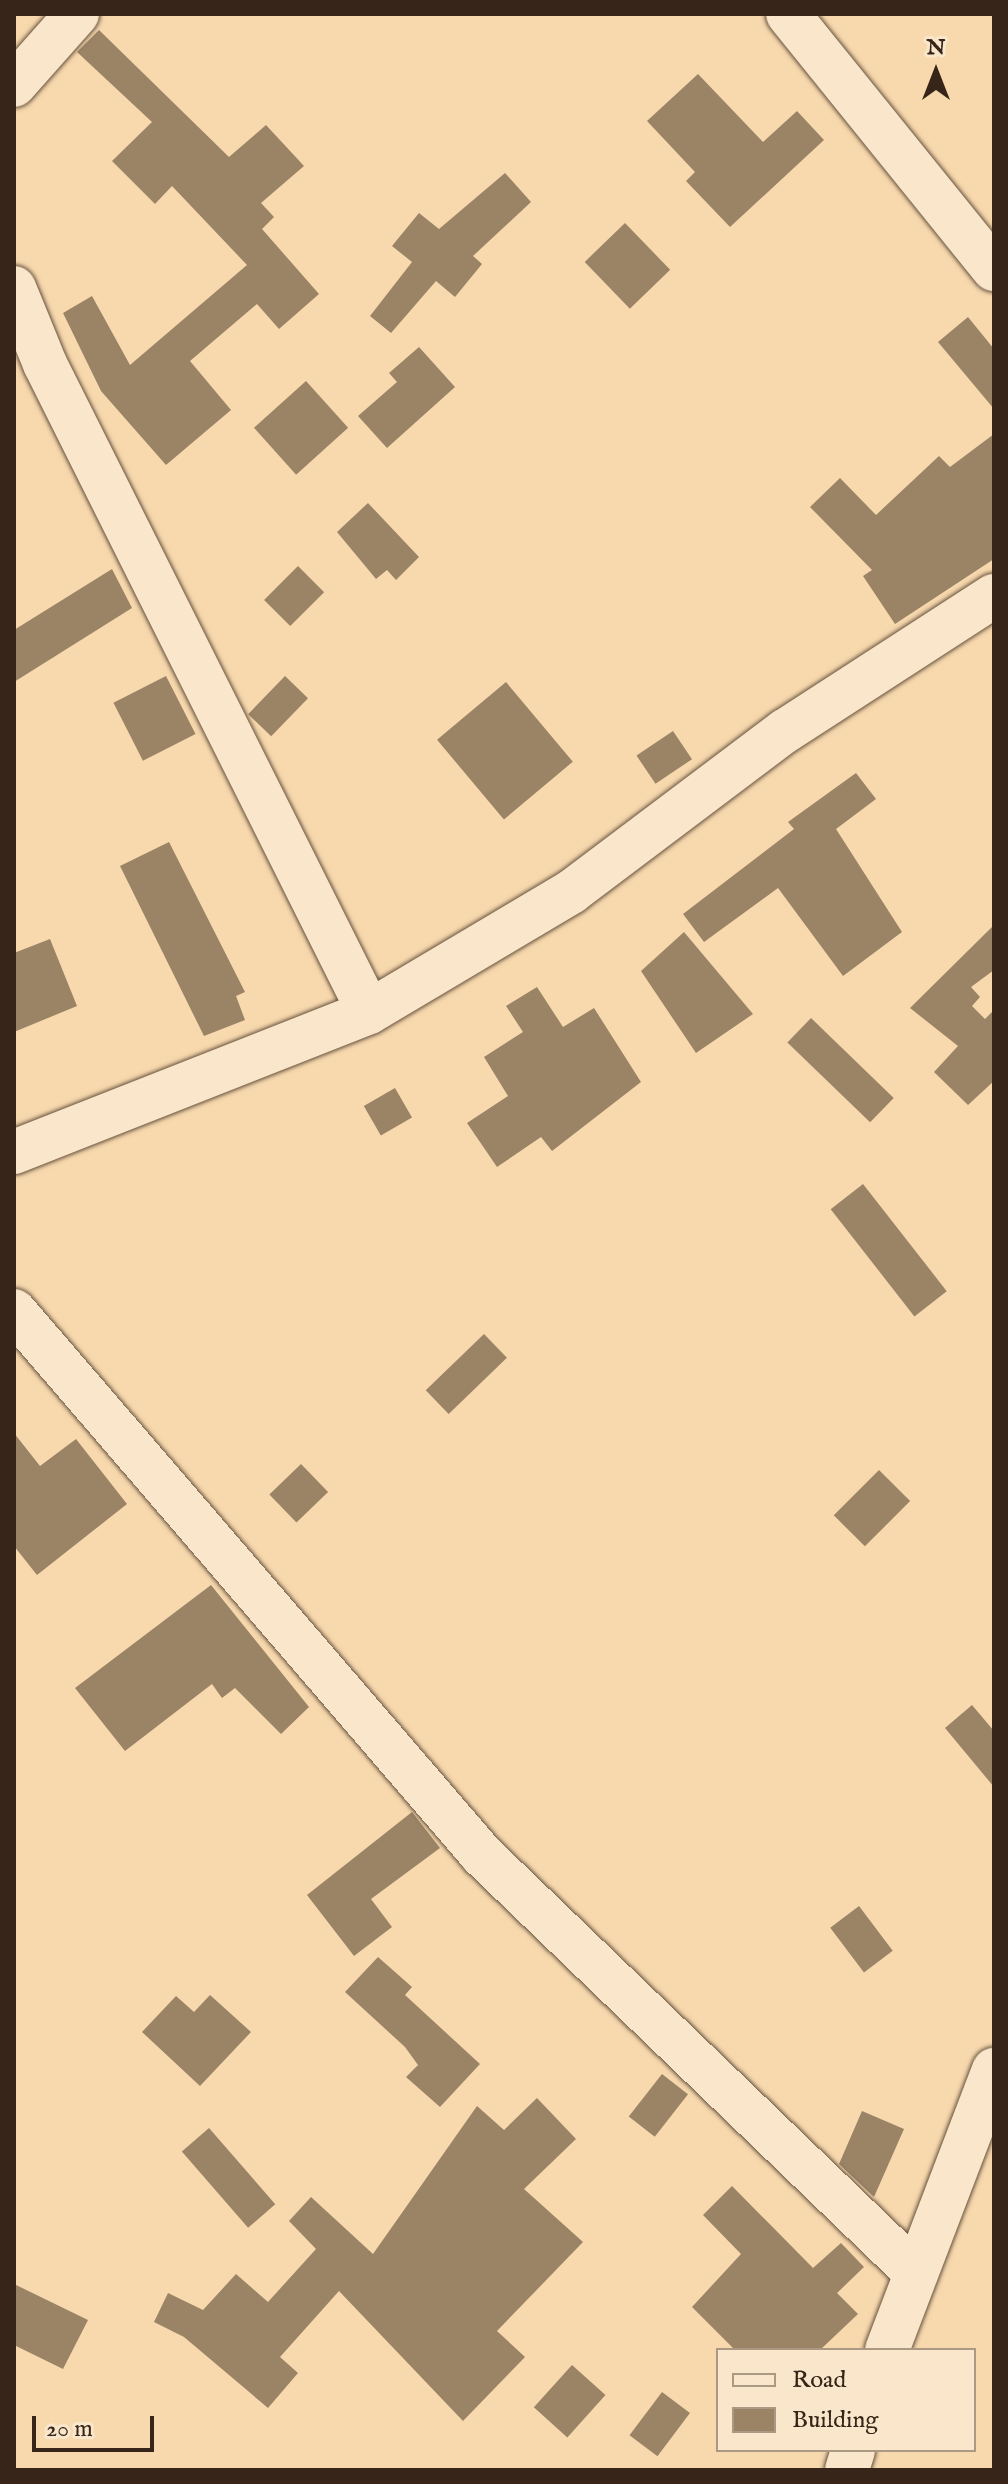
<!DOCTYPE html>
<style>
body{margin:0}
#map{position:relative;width:1008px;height:2484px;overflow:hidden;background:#f8d9ae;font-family:"IM FELL English",serif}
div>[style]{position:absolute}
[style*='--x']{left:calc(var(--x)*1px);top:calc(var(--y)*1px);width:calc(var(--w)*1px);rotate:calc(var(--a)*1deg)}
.building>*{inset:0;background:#9b8366;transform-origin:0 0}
.roads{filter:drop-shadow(0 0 2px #66523e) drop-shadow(0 0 2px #66523e)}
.minor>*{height:44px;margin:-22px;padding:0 22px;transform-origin:22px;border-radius:22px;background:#fae6ca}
span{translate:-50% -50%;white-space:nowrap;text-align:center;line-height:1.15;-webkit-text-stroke:6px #fae6ca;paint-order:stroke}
.frame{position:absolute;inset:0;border:16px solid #362518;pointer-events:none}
.legend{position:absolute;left:716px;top:2348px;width:260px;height:104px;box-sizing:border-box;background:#fae6ca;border:2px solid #ac9983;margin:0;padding:10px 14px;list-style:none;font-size:24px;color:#362518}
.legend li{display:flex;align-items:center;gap:16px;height:40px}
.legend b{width:40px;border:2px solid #ac9983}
.north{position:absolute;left:896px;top:32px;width:80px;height:80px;-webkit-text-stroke:6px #fae6ca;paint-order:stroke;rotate:0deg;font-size:22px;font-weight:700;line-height:32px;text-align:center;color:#362518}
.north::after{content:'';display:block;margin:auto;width:28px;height:36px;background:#362518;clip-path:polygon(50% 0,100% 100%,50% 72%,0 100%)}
.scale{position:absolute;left:32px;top:2416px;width:122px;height:36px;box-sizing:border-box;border:4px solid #362518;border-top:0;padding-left:10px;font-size:24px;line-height:28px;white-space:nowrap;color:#362518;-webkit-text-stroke:6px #fae6ca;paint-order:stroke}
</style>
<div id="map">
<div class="building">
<i style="clip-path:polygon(99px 30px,229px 157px,266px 125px,304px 166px,261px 203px,274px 217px,262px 229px,319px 294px,279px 329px,257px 304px,190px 361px,231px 410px,166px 465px,101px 391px,63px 313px,92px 296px,130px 365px,247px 265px,172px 186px,155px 204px,112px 161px,152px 122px,77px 52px)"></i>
<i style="clip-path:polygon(698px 74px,763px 142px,797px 111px,824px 140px,730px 227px,686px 181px,695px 172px,647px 121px)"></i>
<i style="clip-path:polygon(505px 173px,531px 202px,473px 256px,482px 264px,455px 297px,436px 281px,391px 333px,370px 316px,412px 262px,392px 246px,419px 213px,439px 229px)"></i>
<i style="left:625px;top:223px;width:65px;height:56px;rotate:46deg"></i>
<i style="clip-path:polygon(968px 317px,994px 349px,994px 409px,938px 342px)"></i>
<i style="clip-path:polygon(419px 347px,455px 387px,387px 448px,358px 416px,397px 382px,389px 373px)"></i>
<i style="left:306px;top:381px;width:63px;height:70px;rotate:48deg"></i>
<i style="clip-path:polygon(994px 434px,994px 559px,895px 624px,863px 576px,872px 570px,810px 507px,840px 478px,876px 515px,939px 456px,950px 467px)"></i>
<i style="clip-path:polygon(368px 503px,419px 557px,396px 580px,387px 570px,376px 579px,337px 532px)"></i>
<i style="left:298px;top:566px;width:37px;height:48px;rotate:45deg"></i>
<i style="clip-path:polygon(112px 569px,132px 608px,14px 682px,14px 630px)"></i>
<i style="left:166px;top:676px;width:65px;height:59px;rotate:63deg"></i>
<i style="left:285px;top:676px;width:32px;height:53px;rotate:44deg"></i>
<i style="left:506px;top:682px;width:104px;height:90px;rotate:50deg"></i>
<i style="left:673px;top:731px;width:34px;height:44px;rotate:56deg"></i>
<i style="clip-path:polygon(856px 773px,876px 799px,836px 829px,902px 932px,843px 976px,778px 888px,704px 942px,683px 914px,794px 829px,788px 822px)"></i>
<i style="clip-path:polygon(169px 842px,245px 992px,236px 996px,245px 1020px,204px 1036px,120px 866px)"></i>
<i style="clip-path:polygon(994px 925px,994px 970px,971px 987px,980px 997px,972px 1006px,985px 1019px,994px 1010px,994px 1081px,968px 1105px,934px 1072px,958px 1046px,910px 1008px)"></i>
<i style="clip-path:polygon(684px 932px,753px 1014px,696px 1053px,641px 971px)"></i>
<i style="clip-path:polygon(50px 939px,77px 1006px,14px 1032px,14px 953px)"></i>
<i style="clip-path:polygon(537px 987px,563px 1027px,594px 1008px,641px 1082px,552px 1151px,541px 1137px,497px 1167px,467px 1123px,508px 1096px,484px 1057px,523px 1032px,506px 1006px)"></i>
<i style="left:811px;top:1018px;width:115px;height:34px;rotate:44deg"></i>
<i style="left:395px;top:1088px;width:34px;height:36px;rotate:60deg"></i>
<i style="left:863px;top:1184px;width:136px;height:41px;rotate:52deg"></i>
<i style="left:484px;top:1334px;width:33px;height:81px;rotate:46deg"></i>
<i style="clip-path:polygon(14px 1433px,40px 1466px,76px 1439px,127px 1504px,37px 1575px,14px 1546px)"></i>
<i style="left:301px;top:1464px;width:39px;height:44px;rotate:46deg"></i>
<i style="left:879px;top:1470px;width:44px;height:64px;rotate:45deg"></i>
<i style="clip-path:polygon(211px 1585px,309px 1707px,281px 1734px,235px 1688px,222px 1698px,212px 1684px,125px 1751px,75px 1688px)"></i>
<i style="clip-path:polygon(972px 1705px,994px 1731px,994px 1787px,945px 1728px)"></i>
<i style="clip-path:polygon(412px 1812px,440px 1848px,371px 1899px,392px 1927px,354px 1956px,307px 1895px)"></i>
<i style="left:859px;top:1906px;width:56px;height:36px;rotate:53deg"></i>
<i style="clip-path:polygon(378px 1957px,412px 1987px,405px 1995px,480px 2064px,440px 2107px,406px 2077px,418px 2065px,405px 2047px,345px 1992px)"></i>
<i style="clip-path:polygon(210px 1995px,251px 2032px,200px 2086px,142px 2032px,176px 1996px,194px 2012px)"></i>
<i style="left:662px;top:2074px;width:33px;height:54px;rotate:38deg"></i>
<i style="clip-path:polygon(537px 2098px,576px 2139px,524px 2189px,583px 2242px,497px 2331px,525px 2357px,463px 2421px,339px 2291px,280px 2357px,298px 2373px,268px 2408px,184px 2337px,154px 2322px,168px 2293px,203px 2310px,236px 2274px,268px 2302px,316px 2249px,289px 2221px,311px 2197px,373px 2254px,477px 2106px,504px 2130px)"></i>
<i style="clip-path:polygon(862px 2111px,904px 2129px,874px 2197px,839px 2164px)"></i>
<i style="left:209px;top:2128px;width:101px;height:36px;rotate:49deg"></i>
<i style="clip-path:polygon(732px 2186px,813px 2268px,841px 2243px,864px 2267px,837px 2293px,858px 2314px,820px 2350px,735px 2350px,692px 2307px,741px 2254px,703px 2215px)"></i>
<i style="clip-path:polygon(14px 2284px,88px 2320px,63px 2369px,14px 2345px)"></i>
<i style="left:572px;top:2365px;width:45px;height:57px;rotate:42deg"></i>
<i style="left:662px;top:2392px;width:35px;height:54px;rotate:37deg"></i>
</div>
<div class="roads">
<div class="minor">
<i style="--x:788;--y:14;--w:328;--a:51.1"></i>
<i style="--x:14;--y:85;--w:95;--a:-48.4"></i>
<i style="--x:14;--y:288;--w:82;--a:67.8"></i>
<i style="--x:45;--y:364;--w:724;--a:63.43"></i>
<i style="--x:14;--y:1152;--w:382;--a:-21.5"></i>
<i style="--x:369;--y:1012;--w:235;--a:-30.7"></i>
<i style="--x:571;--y:892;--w:268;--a:-37"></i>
<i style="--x:785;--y:731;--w:249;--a:-32.9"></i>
<i style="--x:14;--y:1311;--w:718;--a:49.29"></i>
<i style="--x:482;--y:1855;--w:598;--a:43.92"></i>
<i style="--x:887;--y:2350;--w:300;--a:-69.1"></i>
<i style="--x:847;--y:2470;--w:21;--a:-73"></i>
</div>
</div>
<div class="frame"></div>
<ul class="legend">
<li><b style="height:10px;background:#fae6ca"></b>Road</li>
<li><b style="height:22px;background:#9b8366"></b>Building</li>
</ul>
<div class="north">N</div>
<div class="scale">20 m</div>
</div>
